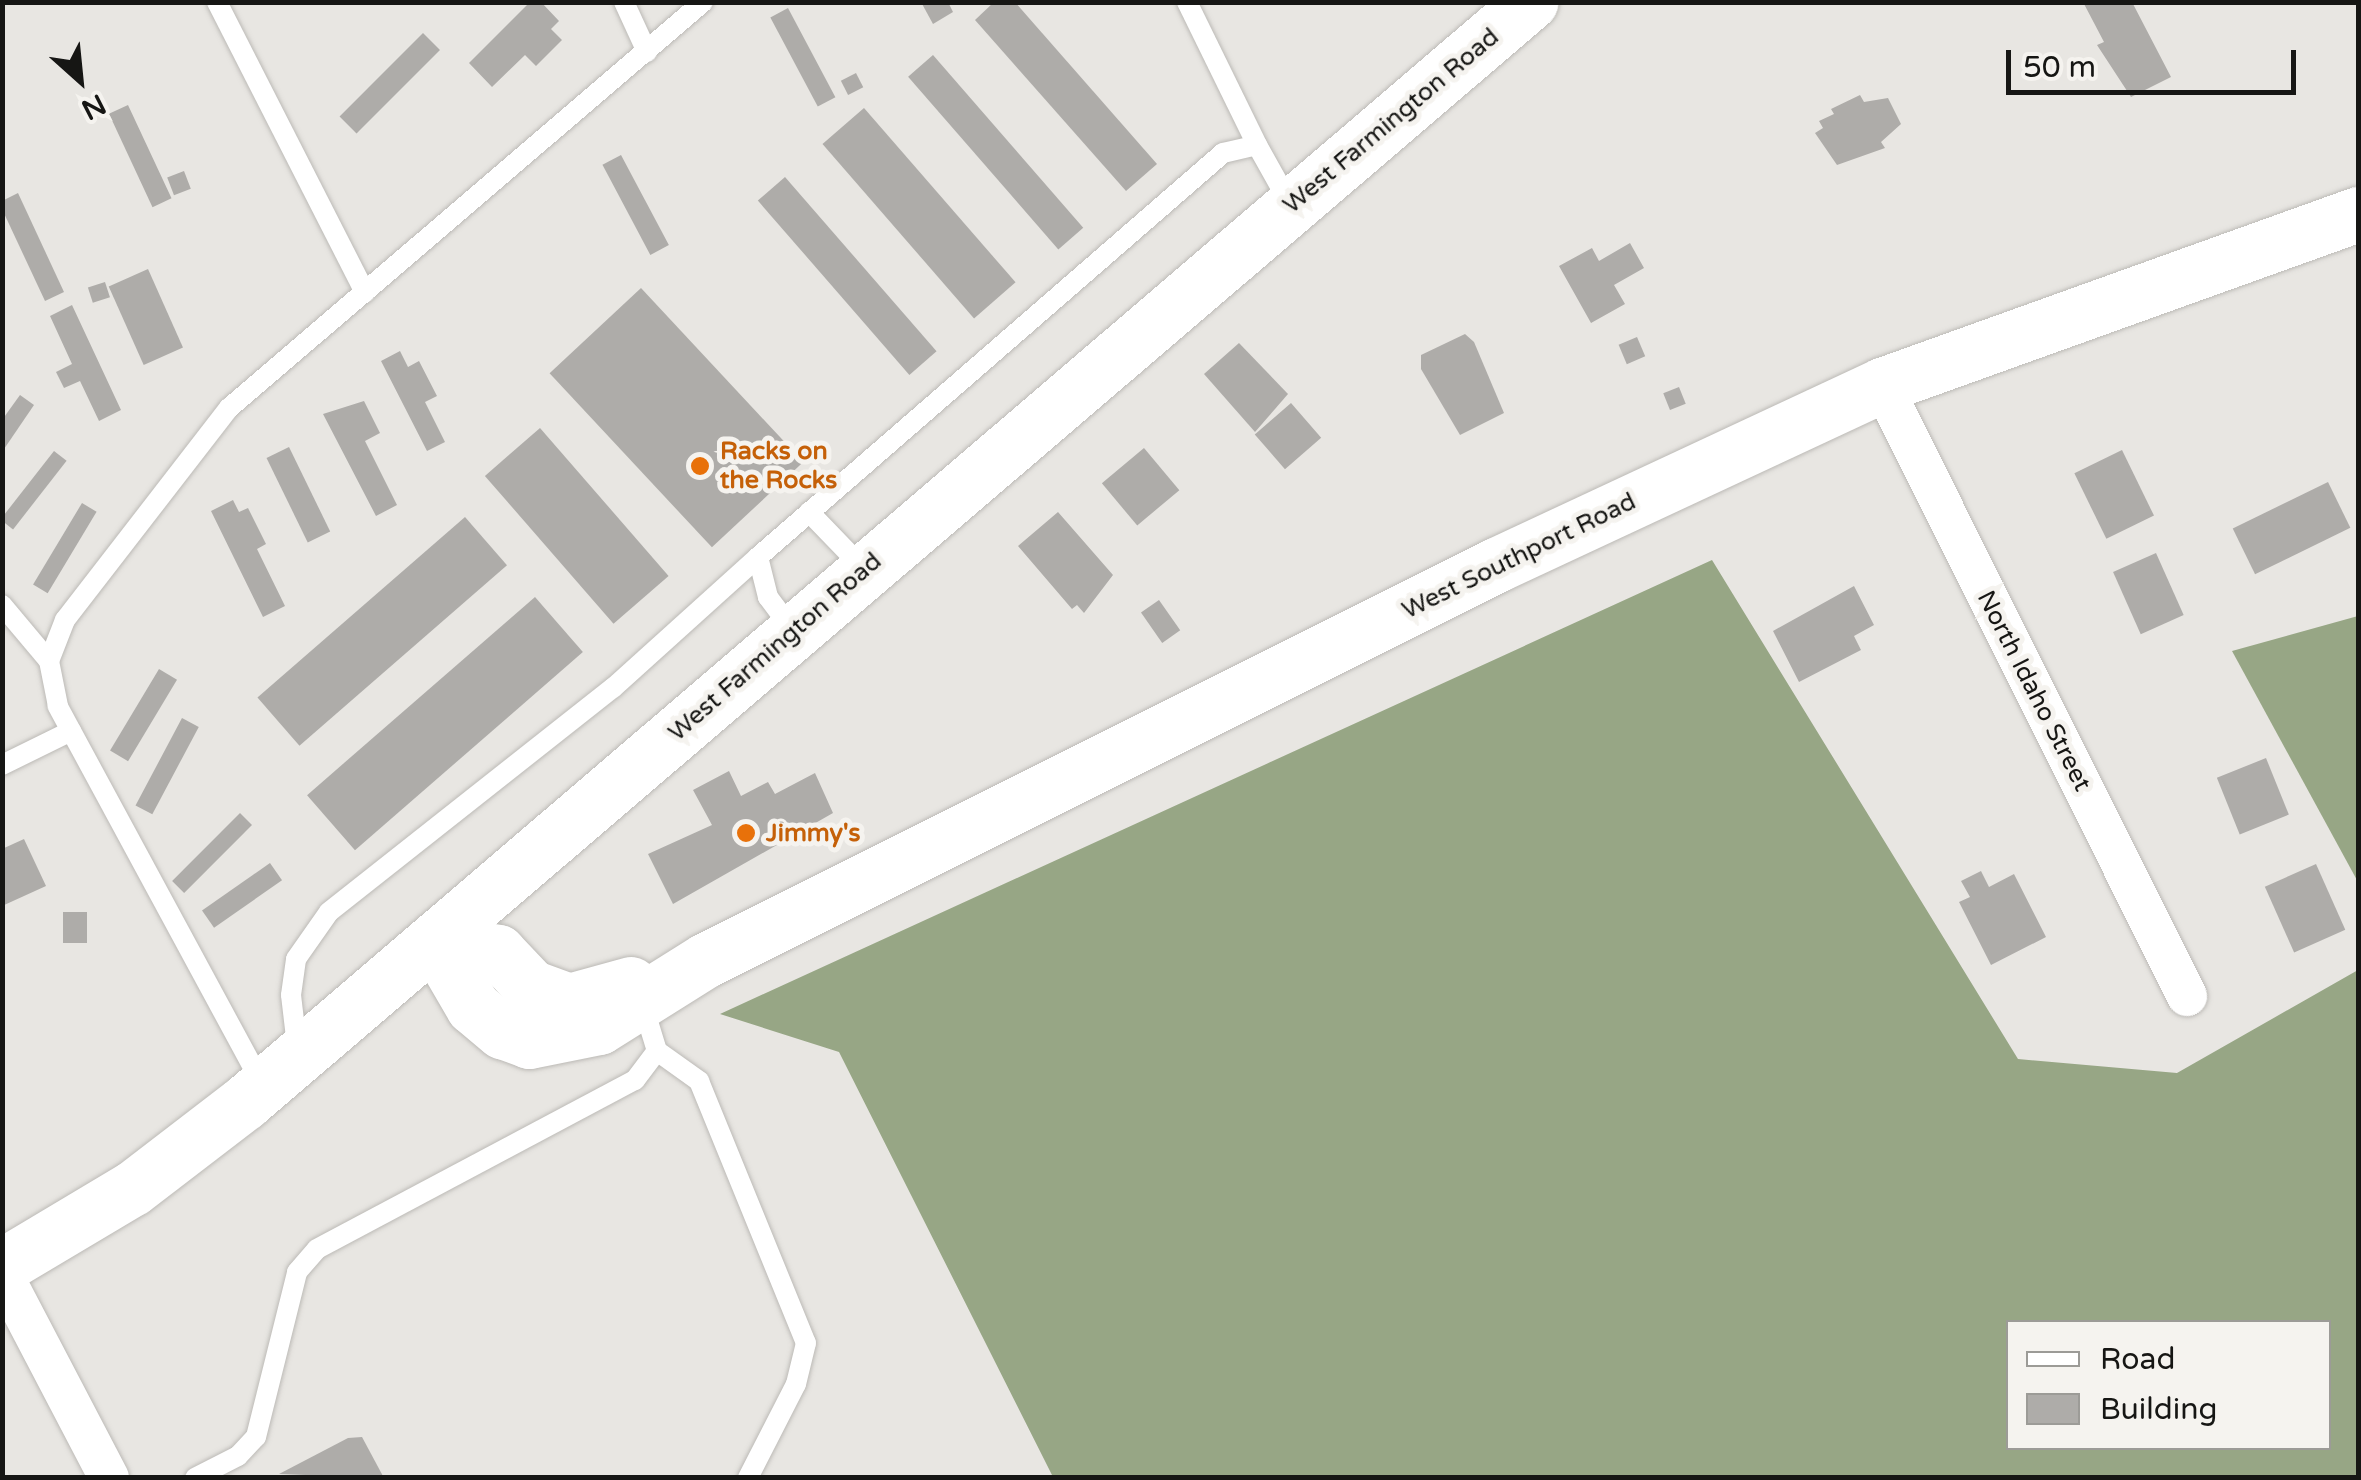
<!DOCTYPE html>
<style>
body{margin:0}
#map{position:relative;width:2361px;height:1480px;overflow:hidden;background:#e8e6e2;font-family:"Varela Round",sans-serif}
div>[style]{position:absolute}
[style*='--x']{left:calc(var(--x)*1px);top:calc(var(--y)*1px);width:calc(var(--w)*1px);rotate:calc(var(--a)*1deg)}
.forest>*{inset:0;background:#97a685}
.building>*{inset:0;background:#aeaca9;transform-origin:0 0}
.roads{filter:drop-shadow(0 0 2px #bcbab6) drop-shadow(0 0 2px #bcbab6)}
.lane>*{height:20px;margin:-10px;padding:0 10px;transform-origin:10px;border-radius:10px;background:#fff}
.street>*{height:40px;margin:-20px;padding:0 20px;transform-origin:20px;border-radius:20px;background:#fff}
.secondary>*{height:55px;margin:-27.5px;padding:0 27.5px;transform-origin:27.5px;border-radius:27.5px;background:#fff}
.dots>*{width:28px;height:28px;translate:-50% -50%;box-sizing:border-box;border:5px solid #f5f3ef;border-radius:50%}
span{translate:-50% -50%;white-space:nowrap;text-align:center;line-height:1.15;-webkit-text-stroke:10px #f5f3ef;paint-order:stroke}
.street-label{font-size:25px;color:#161614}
.food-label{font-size:25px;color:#c56008;font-weight:700}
.left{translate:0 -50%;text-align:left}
.frame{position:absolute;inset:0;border:5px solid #161614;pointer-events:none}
.legend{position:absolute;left:2006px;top:1320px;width:325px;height:130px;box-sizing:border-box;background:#f5f3ef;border:2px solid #9c9b97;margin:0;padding:12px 18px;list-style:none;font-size:30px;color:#161614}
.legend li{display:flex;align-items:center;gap:20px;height:50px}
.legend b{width:50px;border:2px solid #9c9b97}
.north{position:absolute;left:30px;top:30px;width:100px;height:100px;-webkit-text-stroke:8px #f5f3ef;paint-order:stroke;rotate:153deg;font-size:28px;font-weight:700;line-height:40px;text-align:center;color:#161614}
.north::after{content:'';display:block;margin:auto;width:35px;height:45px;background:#161614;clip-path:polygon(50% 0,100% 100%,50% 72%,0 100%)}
.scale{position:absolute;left:2006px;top:50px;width:290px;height:45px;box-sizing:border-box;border:5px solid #161614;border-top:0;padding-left:12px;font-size:30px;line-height:35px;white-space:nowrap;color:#161614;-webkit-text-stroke:8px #f5f3ef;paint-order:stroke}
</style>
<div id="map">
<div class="forest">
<i style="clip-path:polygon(evenodd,1712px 560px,2018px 1059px,2177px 1073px,2358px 970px,2358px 1477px,1053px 1477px,839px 1052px,720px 1014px,1712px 560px,2008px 1322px,2328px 1322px,2328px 1448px,2008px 1448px,2008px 1322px)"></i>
<i style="clip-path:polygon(2358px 616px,2358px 882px,2232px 651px)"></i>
</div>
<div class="building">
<i style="clip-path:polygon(530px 2px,541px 2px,559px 21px,551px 29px,562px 40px,536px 66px,525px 55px,492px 87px,469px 63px)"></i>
<i style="clip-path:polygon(921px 2px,948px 2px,953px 12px,933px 24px)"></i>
<i style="clip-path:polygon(994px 2px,1015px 2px,1157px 164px,1126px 191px,975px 20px)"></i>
<i style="clip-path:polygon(2083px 2px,2132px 2px,2171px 77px,2131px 97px,2097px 45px,2104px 42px)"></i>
<i style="left:788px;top:8px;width:101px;height:20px;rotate:62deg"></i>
<i style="left:423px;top:33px;width:24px;height:118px;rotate:45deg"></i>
<i style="left:933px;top:55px;width:229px;height:33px;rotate:49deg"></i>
<i style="left:856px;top:73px;width:16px;height:17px;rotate:63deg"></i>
<i style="clip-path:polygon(1860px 95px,1864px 102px,1888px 98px,1901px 124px,1881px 142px,1885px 148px,1837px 165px,1815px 133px,1823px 128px,1819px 121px,1834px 114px,1831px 109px)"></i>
<i style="left:128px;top:105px;width:103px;height:21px;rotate:65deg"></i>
<i style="left:864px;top:108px;width:231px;height:55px;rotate:49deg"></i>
<i style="left:621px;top:155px;width:102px;height:21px;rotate:62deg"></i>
<i style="left:184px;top:171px;width:19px;height:18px;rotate:69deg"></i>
<i style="left:785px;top:177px;width:231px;height:36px;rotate:49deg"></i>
<i style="clip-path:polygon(18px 193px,64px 292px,45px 301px,2px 209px,2px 201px)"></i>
<i style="clip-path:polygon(1630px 243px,1644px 268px,1614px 285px,1625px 304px,1591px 323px,1559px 266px,1592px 248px,1599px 261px)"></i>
<i style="left:148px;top:269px;width:86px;height:43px;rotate:66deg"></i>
<i style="left:105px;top:282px;width:16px;height:18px;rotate:72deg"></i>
<i style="left:641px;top:288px;width:238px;height:125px;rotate:47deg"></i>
<i style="clip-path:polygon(72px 305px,121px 410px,99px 421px,80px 381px,64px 388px,56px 372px,72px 364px,50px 316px)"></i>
<i style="clip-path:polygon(1465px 334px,1474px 342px,1504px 413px,1460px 435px,1421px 369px,1421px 355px)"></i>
<i style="left:1637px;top:337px;width:21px;height:20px;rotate:67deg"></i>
<i style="clip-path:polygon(1239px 343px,1288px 394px,1255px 432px,1204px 374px)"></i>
<i style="clip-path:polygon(400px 351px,408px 367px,419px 361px,437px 396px,425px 402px,445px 442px,427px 451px,381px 361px)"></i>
<i style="left:1679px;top:387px;width:18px;height:17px;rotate:68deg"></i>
<i style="clip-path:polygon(20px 395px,34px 405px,2px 452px,2px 420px)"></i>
<i style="clip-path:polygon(364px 401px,380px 433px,365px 441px,397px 505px,376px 516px,323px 414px)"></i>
<i style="left:1291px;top:403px;width:46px;height:48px;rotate:49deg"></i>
<i style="left:540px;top:428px;width:196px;height:73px;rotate:49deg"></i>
<i style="left:289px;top:447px;width:94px;height:25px;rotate:64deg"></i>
<i style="left:1144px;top:448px;width:55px;height:55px;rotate:50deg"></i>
<i style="left:2122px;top:450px;width:73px;height:53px;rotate:64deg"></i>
<i style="left:54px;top:451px;width:16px;height:87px;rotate:38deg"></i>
<i style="left:2328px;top:482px;width:51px;height:106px;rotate:64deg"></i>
<i style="clip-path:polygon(233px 500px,239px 512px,248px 508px,266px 544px,257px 549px,285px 606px,263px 617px,211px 511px)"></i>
<i style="left:82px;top:503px;width:17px;height:95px;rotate:31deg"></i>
<i style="clip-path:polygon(1058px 512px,1113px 575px,1084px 613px,1077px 605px,1072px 609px,1018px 546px)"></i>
<i style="left:465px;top:517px;width:64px;height:275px;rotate:49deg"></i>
<i style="left:2156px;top:553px;width:68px;height:47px;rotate:66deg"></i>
<i style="clip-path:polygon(1854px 586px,1874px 625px,1854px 636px,1861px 650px,1799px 682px,1773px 631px)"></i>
<i style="left:535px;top:597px;width:73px;height:302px;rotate:49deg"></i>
<i style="left:1159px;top:600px;width:37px;height:22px;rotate:55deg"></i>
<i style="left:159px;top:669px;width:21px;height:95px;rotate:31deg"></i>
<i style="left:182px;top:718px;width:19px;height:99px;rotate:28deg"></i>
<i style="left:2266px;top:758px;width:61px;height:53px;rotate:68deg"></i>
<i style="clip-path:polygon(729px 771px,741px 796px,768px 782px,775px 794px,815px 773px,833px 813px,673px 904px,648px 854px,712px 825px,693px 790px)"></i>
<i style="left:240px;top:813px;width:17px;height:96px;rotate:45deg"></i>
<i style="clip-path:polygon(24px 839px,46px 886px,2px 906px,2px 849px)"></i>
<i style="left:270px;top:863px;width:21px;height:83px;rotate:55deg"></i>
<i style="left:2316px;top:864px;width:72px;height:56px;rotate:66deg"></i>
<i style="clip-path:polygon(1981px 871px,1989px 887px,2014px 874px,2046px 937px,1991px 965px,1959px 902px,1970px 897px,1961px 881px)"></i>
<i style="left:63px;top:912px;width:24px;height:31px"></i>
<i style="clip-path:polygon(362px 1437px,384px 1478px,279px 1474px,348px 1438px)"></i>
</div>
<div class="roads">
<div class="lane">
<i style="--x:217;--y:2;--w:326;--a:63"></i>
<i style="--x:624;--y:2;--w:55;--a:65.3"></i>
<i style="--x:1187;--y:2;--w:159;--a:63.9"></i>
<i style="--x:809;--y:512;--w:78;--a:46"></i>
<i style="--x:2;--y:605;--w:73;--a:50"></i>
<i style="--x:792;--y:629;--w:40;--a:-127"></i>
<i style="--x:768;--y:597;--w:41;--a:-104"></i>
<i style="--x:758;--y:557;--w:616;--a:-40.98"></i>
<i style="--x:1223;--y:153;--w:35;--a:-13"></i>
<i style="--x:1257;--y:145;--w:68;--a:60.8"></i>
<i style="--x:2;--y:765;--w:77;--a:-26.2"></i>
<i style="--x:297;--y:1046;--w:51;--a:-96.7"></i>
<i style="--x:291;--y:995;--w:36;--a:-82"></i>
<i style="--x:296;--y:959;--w:57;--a:-54.9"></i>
<i style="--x:329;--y:912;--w:362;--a:-38.3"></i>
<i style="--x:613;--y:688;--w:195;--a:-42.1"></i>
<i style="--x:657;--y:1051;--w:52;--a:35.5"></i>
<i style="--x:699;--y:1081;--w:283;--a:67.8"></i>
<i style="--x:806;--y:1343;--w:42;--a:103.7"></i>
<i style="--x:796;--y:1384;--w:106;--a:117.1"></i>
<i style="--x:262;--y:1084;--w:430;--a:-118.4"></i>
<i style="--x:58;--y:706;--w:46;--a:-101.3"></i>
<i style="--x:49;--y:661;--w:44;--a:-68.7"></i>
<i style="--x:65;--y:620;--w:268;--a:-52.3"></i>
<i style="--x:229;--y:408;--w:624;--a:-40.58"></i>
<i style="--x:195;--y:1478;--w:48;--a:-27.1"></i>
<i style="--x:238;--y:1456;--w:26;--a:-47"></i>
<i style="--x:256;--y:1437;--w:170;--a:-76"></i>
<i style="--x:297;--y:1272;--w:30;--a:-49"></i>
<i style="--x:317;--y:1249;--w:360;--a:-28"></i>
<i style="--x:635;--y:1080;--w:36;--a:-53"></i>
<i style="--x:657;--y:1051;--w:51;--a:-107"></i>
</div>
<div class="street">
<i style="--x:1882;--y:385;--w:683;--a:63.47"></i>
<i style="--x:2;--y:1273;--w:231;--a:62.4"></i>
</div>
<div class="secondary">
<i style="--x:435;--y:942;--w:75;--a:59.7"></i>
<i style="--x:473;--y:1007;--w:38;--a:40"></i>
<i style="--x:502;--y:1031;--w:29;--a:20"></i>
<i style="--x:529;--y:1041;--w:71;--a:-11.3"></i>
<i style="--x:599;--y:1027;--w:126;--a:-32.1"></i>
<i style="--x:706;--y:960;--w:883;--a:-26.57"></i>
<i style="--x:1496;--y:565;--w:426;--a:-25"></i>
<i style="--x:1882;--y:385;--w:506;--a:-19.76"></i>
<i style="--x:435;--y:942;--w:64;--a:9"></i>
<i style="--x:498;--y:952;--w:48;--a:46.7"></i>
<i style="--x:531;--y:987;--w:40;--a:20.2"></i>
<i style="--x:569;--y:1001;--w:64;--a:-15.3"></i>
<i style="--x:2;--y:1266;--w:152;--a:-30.8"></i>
<i style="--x:133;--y:1188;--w:141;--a:-37.5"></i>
<i style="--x:245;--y:1102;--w:1692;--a:-40.56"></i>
</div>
</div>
<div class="dots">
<i style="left:700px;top:466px;background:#e8710a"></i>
<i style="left:746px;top:833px;background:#e8710a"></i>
</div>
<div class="street-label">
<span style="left:1391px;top:121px;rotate:-40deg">West Farmington Road</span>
<span style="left:1519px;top:556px;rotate:-26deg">West Southport Road</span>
<span style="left:775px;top:647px;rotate:-41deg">West Farmington Road</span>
<span style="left:2034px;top:691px;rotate:63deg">North Idaho Street</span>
</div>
<div class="food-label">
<span class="left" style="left:720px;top:466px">Racks on<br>the Rocks</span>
<span class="left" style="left:766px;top:833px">Jimmy's</span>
</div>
<div class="frame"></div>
<ul class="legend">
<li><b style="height:12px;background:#fff"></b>Road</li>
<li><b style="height:28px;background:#aeaca9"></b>Building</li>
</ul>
<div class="north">N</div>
<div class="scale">50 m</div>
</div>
